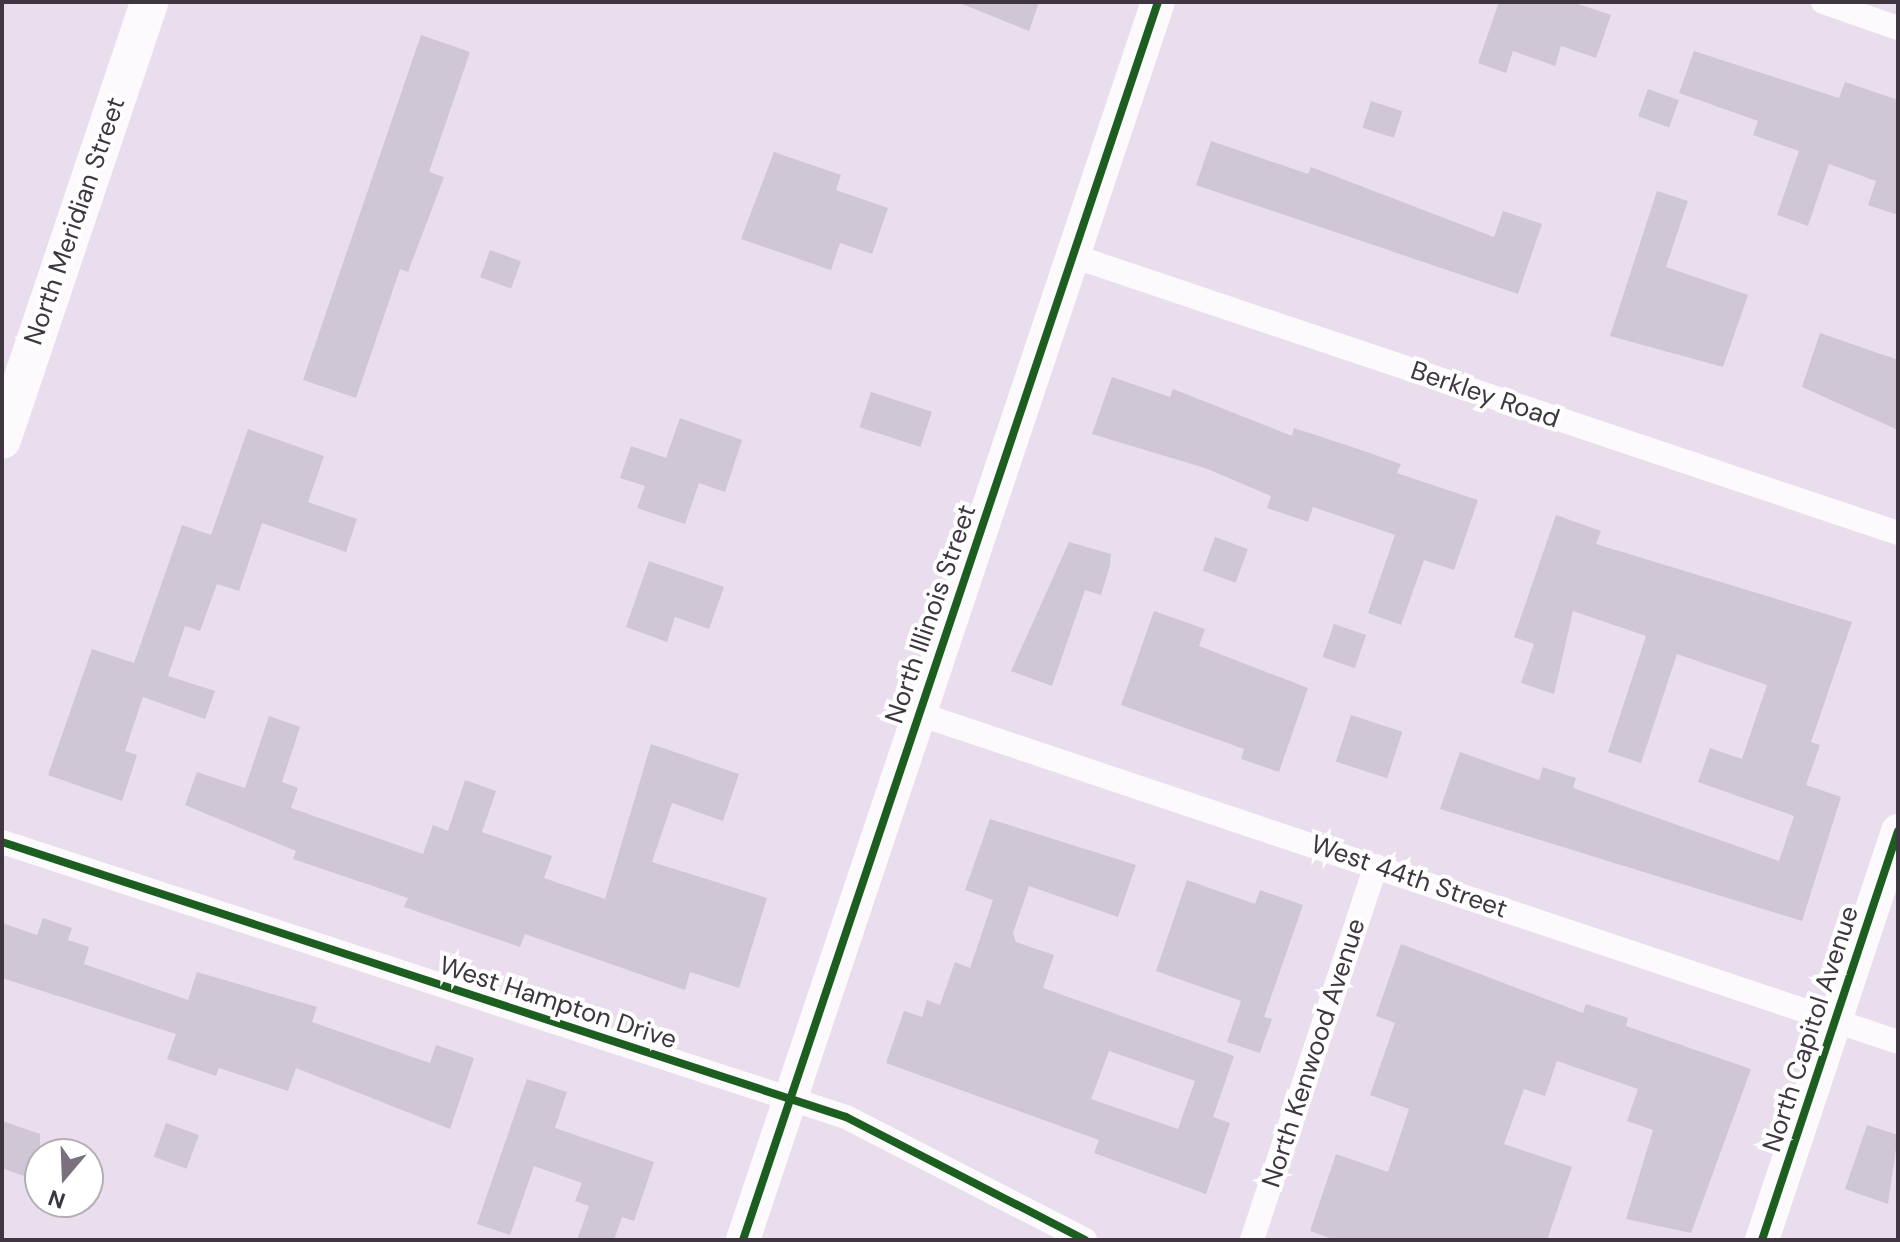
<!DOCTYPE html>
<style>
body{margin:0}
#map{position:relative;width:1900px;height:1242px;overflow:hidden;background:#eadded;font-family:"DM Sans",sans-serif}
div>[style]{position:absolute}
[style*='--x']{left:calc(var(--x)*1px);top:calc(var(--y)*1px);width:calc(var(--w)*1px);rotate:calc(var(--a)*1deg)}
.building>*{inset:0;background:#cfc7d6;transform-origin:0 0}
.street>*{height:24px;margin:-12px;padding:0 12px;transform-origin:12px;border-radius:12px;background:#fcfafc}
.secondary>*{height:34px;margin:-17px;padding:0 17px;transform-origin:17px;border-radius:17px;background:#fcfafc}
.primary>*{height:38px;margin:-19px;padding:0 19px;transform-origin:19px;border-radius:19px;background:#fcfafc}
.cycleway>*{height:8px;margin:-4px;padding:0 4px;transform-origin:4px;border-radius:4px;background:#1b5e20}
span{translate:-50% -50%;white-space:nowrap;text-align:center;line-height:1.15;-webkit-text-stroke:8px #fff;paint-order:stroke}
.street-label{font-size:26px;color:#3f3642}
.frame{position:absolute;inset:0;border:4px solid #3f3642;pointer-events:none}
.north{position:absolute;left:24px;top:1138px;width:80px;height:80px;box-sizing:border-box;background:#fff;border:2px solid #b2afb3;border-radius:50%;rotate:199deg;font-size:22px;font-weight:700;line-height:32px;text-align:center;color:#3f3642}
.north::after{content:'';display:block;margin:auto;width:28px;height:36px;background:#7b707e;clip-path:polygon(50% 0,100% 100%,50% 72%,0 100%)}
</style>
<div id="map">
<div class="building">
<i style="clip-path:polygon(957px 2px,1039px 2px,1029px 31px)"></i>
<i style="clip-path:polygon(1499px 2px,1572px 2px,1611px 15px,1596px 58px,1561px 46px,1555px 66px,1513px 51px,1506px 73px,1478px 63px)"></i>
<i style="clip-path:polygon(421px 35px,470px 52px,429px 172px,444px 177px,408px 272px,400px 269px,356px 398px,303px 380px)"></i>
<i style="clip-path:polygon(1694px 51px,1839px 98px,1845px 82px,1898px 100px,1898px 215px,1868px 205px,1876px 181px,1829px 164px,1808px 226px,1777px 215px,1799px 151px,1753px 135px,1758px 121px,1679px 93px)"></i>
<i style="left:1648px;top:89px;width:33px;height:29px;rotate:20deg"></i>
<i style="left:1371px;top:101px;width:33px;height:28px;rotate:18deg"></i>
<i style="clip-path:polygon(1211px 141px,1308px 174px,1311px 167px,1494px 237px,1503px 211px,1542px 224px,1518px 294px,1196px 185px)"></i>
<i style="clip-path:polygon(774px 152px,841px 175px,836px 190px,888px 208px,872px 254px,840px 243px,831px 270px,741px 239px)"></i>
<i style="clip-path:polygon(1657px 191px,1688px 201px,1666px 267px,1748px 295px,1723px 367px,1610px 336px)"></i>
<i style="left:490px;top:250px;width:33px;height:29px;rotate:20deg"></i>
<i style="clip-path:polygon(1820px 333px,1898px 360px,1898px 430px,1802px 387px)"></i>
<i style="clip-path:polygon(1112px 377px,1170px 397px,1173px 389px,1292px 436px,1294px 428px,1361px 450px,1401px 464px,1397px 473px,1478px 500px,1454px 570px,1424px 560px,1401px 625px,1368px 613px,1395px 535px,1313px 507px,1308px 522px,1267px 508px,1271px 496px,1205px 468px,1092px 434px)"></i>
<i style="left:871px;top:392px;width:64px;height:37px;rotate:18deg"></i>
<i style="clip-path:polygon(680px 418px,742px 440px,725px 492px,699px 483px,685px 524px,637px 508px,645px 486px,620px 478px,631px 446px,666px 458px)"></i>
<i style="clip-path:polygon(248px 429px,324px 456px,308px 502px,357px 519px,346px 552px,262px 523px,239px 591px,217px 584px,200px 631px,185px 626px,168px 676px,215px 691px,205px 719px,143px 697px,125px 751px,137px 755px,122px 801px,48px 775px,92px 649px,134px 663px,182px 525px,211px 535px)"></i>
<i style="clip-path:polygon(1556px 515px,1601px 531px,1596px 544px,1852px 622px,1811px 742px,1820px 745px,1806px 785px,1841px 797px,1802px 921px,1440px 809px,1460px 752px,1539px 780px,1543px 767px,1576px 778px,1573px 788px,1779px 861px,1794px 816px,1698px 782px,1710px 748px,1742px 759px,1767px 685px,1677px 654px,1641px 763px,1608px 752px,1646px 636px,1573px 611px,1554px 694px,1521px 683px,1534px 644px,1514px 637px)"></i>
<i style="left:1215px;top:537px;width:35px;height:36px;rotate:20deg"></i>
<i style="clip-path:polygon(1069px 542px,1111px 554px,1110px 565px,1101px 595px,1085px 590px,1052px 686px,1011px 671px)"></i>
<i style="clip-path:polygon(649px 561px,724px 587px,709px 629px,675px 617px,667px 642px,626px 627px)"></i>
<i style="clip-path:polygon(1154px 611px,1205px 629px,1199px 646px,1308px 688px,1279px 772px,1241px 759px,1244px 749px,1121px 705px)"></i>
<i style="left:1334px;top:624px;width:34px;height:35px;rotate:19deg"></i>
<i style="left:1351px;top:715px;width:54px;height:49px;rotate:18deg"></i>
<i style="clip-path:polygon(269px 716px,300px 727px,282px 782px,298px 788px,291px 808px,423px 854px,433px 825px,448px 831px,465px 780px,496px 791px,482px 832px,552px 856px,544px 878px,605px 899px,651px 744px,739px 774px,723px 821px,672px 803px,652px 862px,767px 898px,739px 988px,690px 972px,685px 990px,525px 934px,520px 947px,404px 907px,408px 898px,293px 859px,296px 851px,185px 805px,197px 772px,245px 788px)"></i>
<i style="clip-path:polygon(evenodd,990px 819px,1136px 865px,1118px 917px,1029px 886px,1013px 933px,1016px 942px,1054px 955px,1043px 988px,1234px 1056px,1213px 1117px,1230px 1123px,1206px 1194px,1094px 1153px,1099px 1140px,886px 1063px,904px 1011px,922px 1017px,927px 1000px,940px 1005px,955px 962px,970px 968px,993px 900px,965px 890px,990px 819px,1109px 1051px,1195px 1081px,1178px 1129px,1091px 1099px,1109px 1051px)"></i>
<i style="clip-path:polygon(1187px 880px,1255px 904px,1260px 890px,1303px 905px,1264px 1017px,1272px 1019px,1260px 1053px,1227px 1042px,1241px 1001px,1156px 971px)"></i>
<i style="clip-path:polygon(43px 918px,72px 928px,68px 940px,89px 947px,84px 964px,188px 1000px,197px 972px,317px 1007px,312px 1022px,430px 1063px,436px 1045px,474px 1058px,450px 1129px,296px 1068px,288px 1091px,219px 1068px,216px 1076px,167px 1059px,176px 1034px,2px 978px,2px 923px,37px 935px)"></i>
<i style="clip-path:polygon(1401px 944px,1583px 1013px,1586px 1004px,1628px 1018px,1626px 1026px,1751px 1069px,1691px 1233px,1626px 1219px,1653px 1130px,1627px 1121px,1638px 1089px,1557px 1061px,1545px 1096px,1524px 1089px,1504px 1144px,1572px 1167px,1547px 1240px,1335px 1240px,1310px 1231px,1336px 1154px,1388px 1172px,1409px 1109px,1370px 1095px,1395px 1023px,1376px 1016px)"></i>
<i style="clip-path:polygon(527px 1079px,567px 1092px,555px 1128px,654px 1162px,634px 1221px,622px 1217px,614px 1240px,577px 1240px,589px 1206px,575px 1201px,582px 1183px,534px 1166px,510px 1235px,477px 1224px)"></i>
<i style="clip-path:polygon(2px 1121px,40px 1134px,40px 1182px,2px 1168px)"></i>
<i style="left:166px;top:1123px;width:35px;height:36px;rotate:20deg"></i>
<i style="clip-path:polygon(1867px 1125px,1898px 1135px,1888px 1204px,1845px 1189px)"></i>
</div>
<div class="street">
<i style="--x:1823;--y:2;--w:79;--a:19.1"></i>
<i style="--x:1073;--y:256;--w:870;--a:18.56"></i>
<i style="--x:919;--y:714;--w:1032;--a:18.52"></i>
<i style="--x:2;--y:842;--w:888;--a:18.05"></i>
<i style="--x:846;--y:1117;--w:269;--a:27.2"></i>
<i style="--x:1252;--y:1240;--w:394;--a:-71.7"></i>
</div>
<div class="secondary">
<i style="--x:743;--y:1240;--w:1306;--a:-71.47"></i>
<i style="--x:1762;--y:1240;--w:431;--a:-71.6"></i>
</div>
<div class="primary">
<i style="--x:2;--y:440;--w:462;--a:-71.4"></i>
</div>
<div class="cycleway">
<i style="--x:2;--y:842;--w:888;--a:18.05"></i>
<i style="--x:846;--y:1117;--w:269;--a:27.2"></i>
<i style="--x:743;--y:1240;--w:1306;--a:-71.47"></i>
<i style="--x:1762;--y:1240;--w:431;--a:-71.6"></i>
</div>
<div class="street-label">
<span style="left:75px;top:221px;rotate:-71deg">North Meridian Street</span>
<span style="left:1485px;top:395px;rotate:19deg">Berkley Road</span>
<span style="left:931px;top:614px;rotate:-71deg">North Illinois Street</span>
<span style="left:1409px;top:877px;rotate:19deg">West 44th Street</span>
<span style="left:558px;top:1003px;rotate:18deg">West Hampton Drive</span>
<span style="left:1811px;top:1029px;rotate:-72deg">North Capitol Avenue</span>
<span style="left:1314px;top:1053px;rotate:-72deg">North Kenwood Avenue</span>
</div>
<div class="frame"></div>
<div class="north">N</div>
</div>
